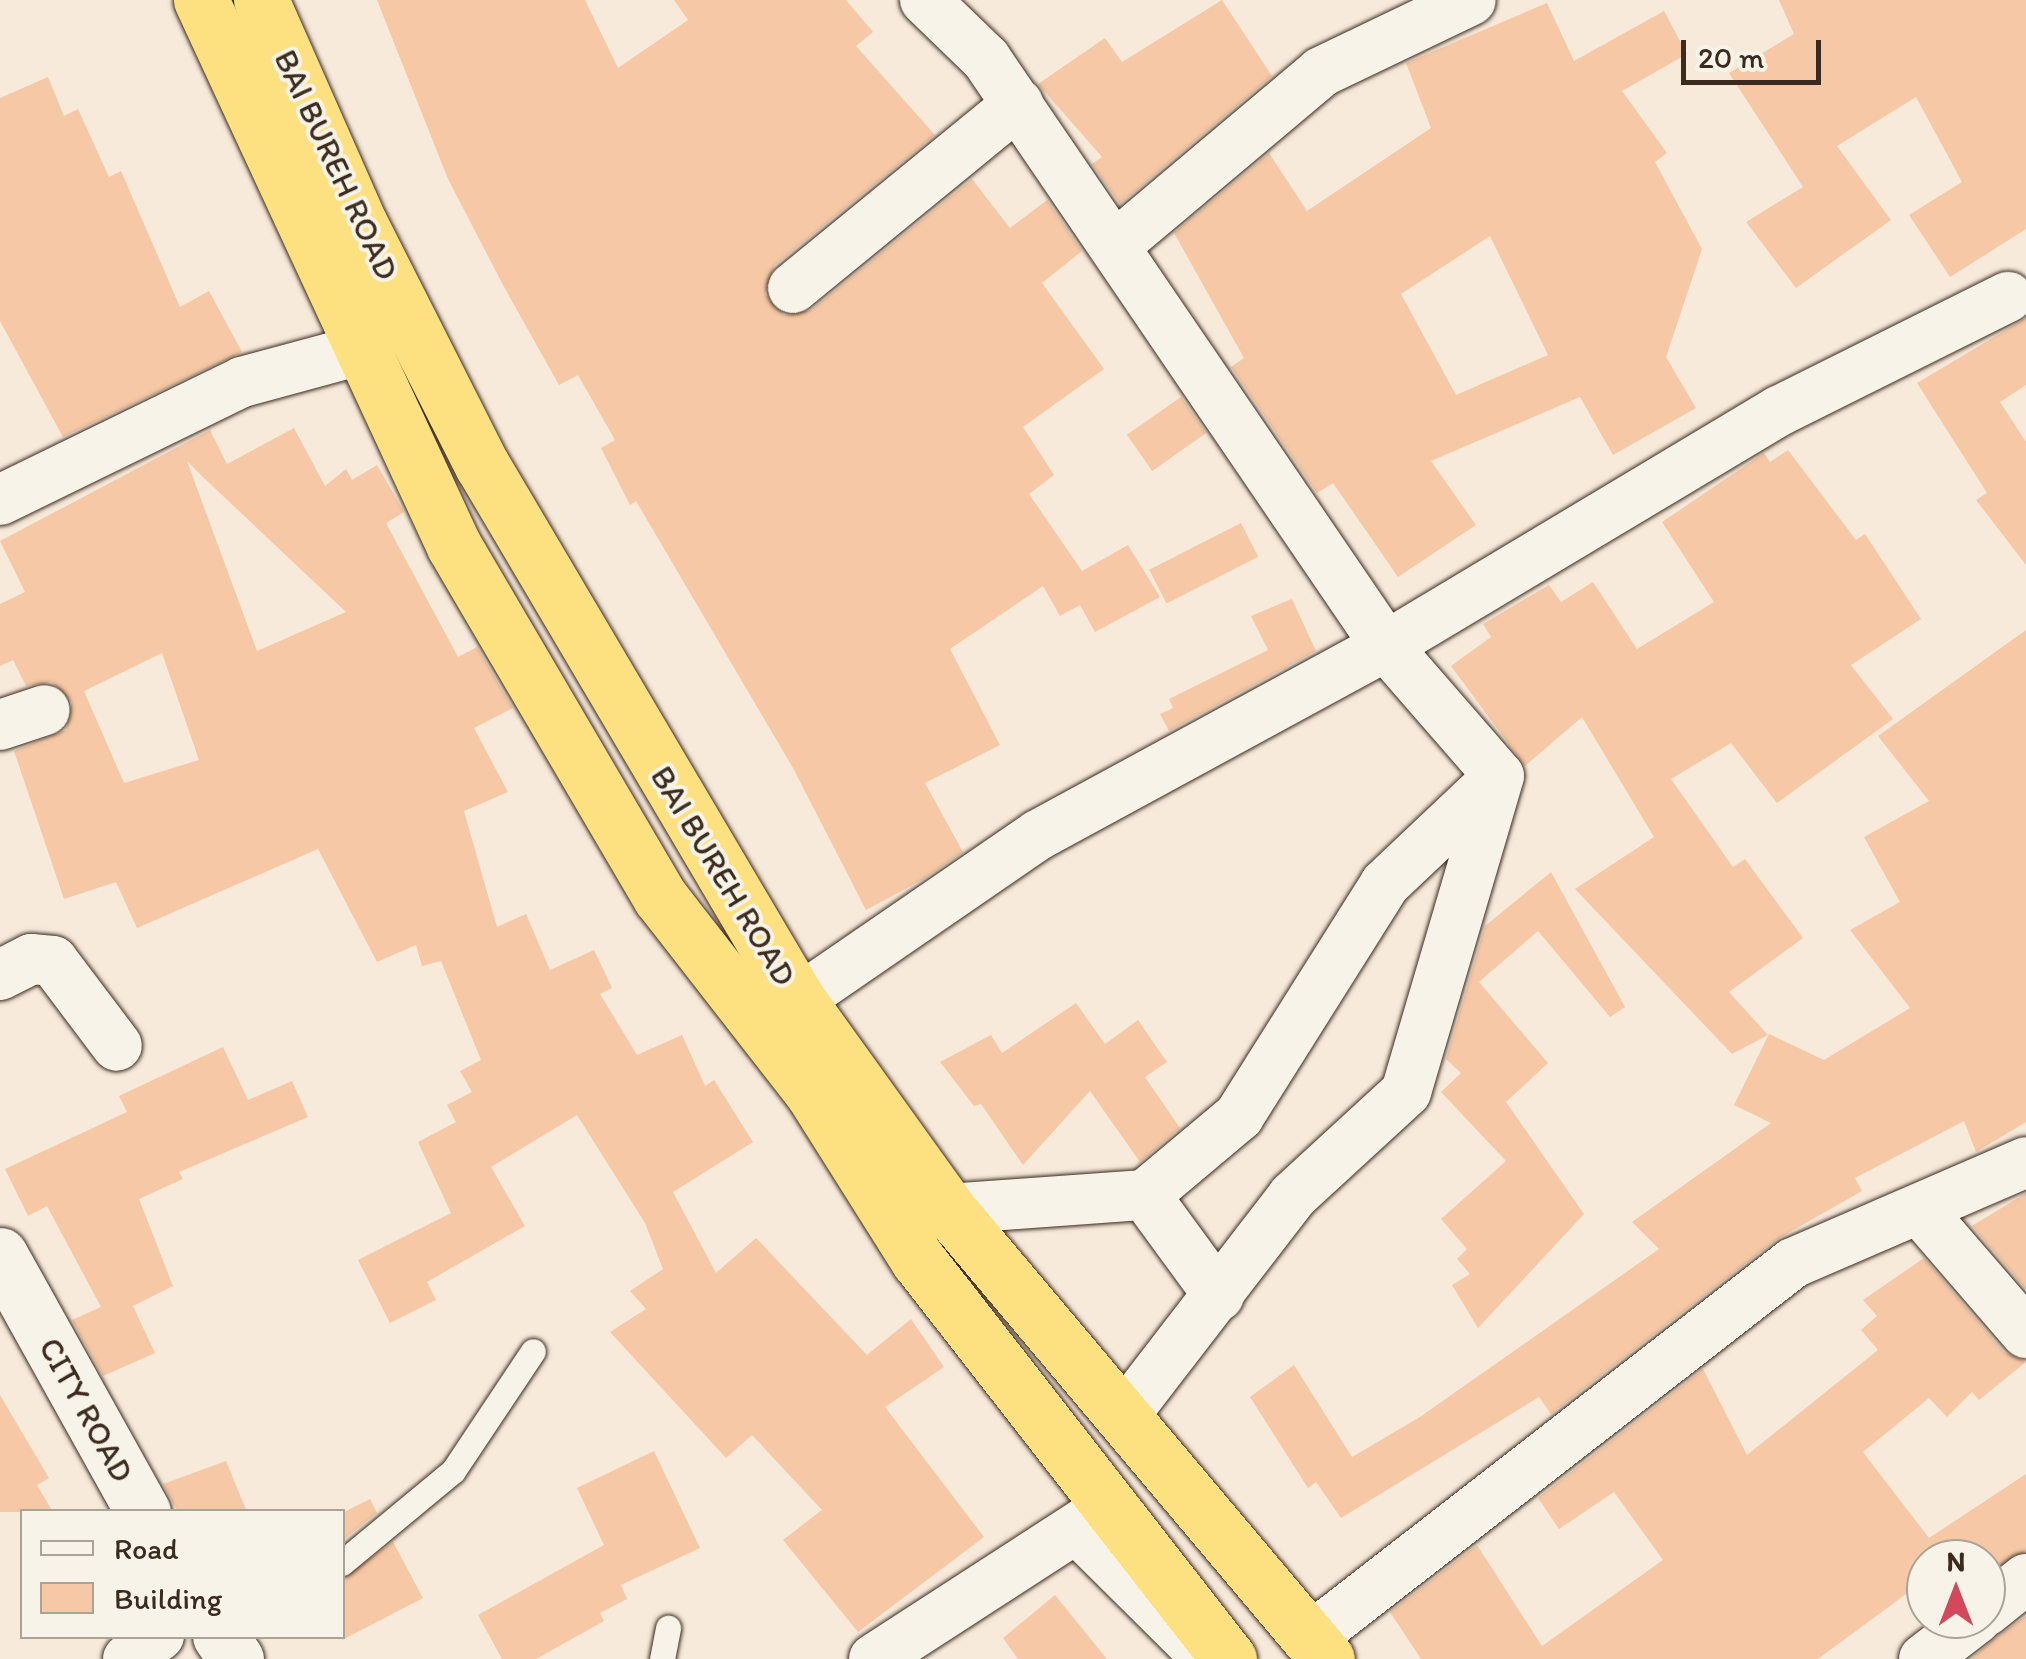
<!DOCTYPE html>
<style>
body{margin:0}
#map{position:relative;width:2026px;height:1659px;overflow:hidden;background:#f7eadb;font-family:Itim,sans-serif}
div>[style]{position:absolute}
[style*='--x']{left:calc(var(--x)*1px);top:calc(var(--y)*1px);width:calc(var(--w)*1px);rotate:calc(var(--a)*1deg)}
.building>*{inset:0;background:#f6c8a5;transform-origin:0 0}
.roads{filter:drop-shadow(0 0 2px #3b2a1e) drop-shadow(0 0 2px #3b2a1e)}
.service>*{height:25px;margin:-12.5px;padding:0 12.5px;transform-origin:12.5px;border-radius:12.5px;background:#f7f3e8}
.minor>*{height:50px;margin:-25px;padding:0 25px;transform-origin:25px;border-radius:25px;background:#f7f3e8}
.secondary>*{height:55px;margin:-27.5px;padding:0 27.5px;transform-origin:27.5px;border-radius:27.5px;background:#f7f3e8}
.trunk>*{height:55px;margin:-27.5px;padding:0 27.5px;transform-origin:27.5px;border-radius:27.5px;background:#fde080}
span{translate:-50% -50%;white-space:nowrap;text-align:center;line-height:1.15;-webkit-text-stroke:8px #f7f3e8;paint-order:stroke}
.street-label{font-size:32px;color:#3b2a1e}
.legend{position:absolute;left:20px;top:1509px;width:325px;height:130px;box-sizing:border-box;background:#f7f3e8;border:2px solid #aca397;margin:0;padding:12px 18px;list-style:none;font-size:30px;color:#3b2a1e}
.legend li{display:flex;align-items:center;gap:20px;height:50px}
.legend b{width:50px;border:2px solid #aca397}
.north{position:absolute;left:1906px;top:1539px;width:100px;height:100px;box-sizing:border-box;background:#f7f3e8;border:2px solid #aca397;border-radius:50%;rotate:0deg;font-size:28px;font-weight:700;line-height:40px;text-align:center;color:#3b2a1e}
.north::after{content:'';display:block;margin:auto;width:35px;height:45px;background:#d1495b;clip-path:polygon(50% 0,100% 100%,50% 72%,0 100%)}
.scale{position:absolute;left:1681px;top:40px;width:140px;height:45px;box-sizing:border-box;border:5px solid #3b2a1e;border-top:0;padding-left:12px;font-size:30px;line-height:35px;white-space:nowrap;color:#3b2a1e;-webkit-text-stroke:8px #f7f3e8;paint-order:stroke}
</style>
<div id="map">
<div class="building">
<i style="clip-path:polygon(377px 0,585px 0,618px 68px,688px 20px,674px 0,846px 0,873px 32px,856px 46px,935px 135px,774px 266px,765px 294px,784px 315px,811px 310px,972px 179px,1010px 228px,1047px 200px,1082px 251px,1042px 283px,1104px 369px,1023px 427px,1054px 475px,1029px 494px,1082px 571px,1128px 545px,1160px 597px,1095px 632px,1080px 605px,1060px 616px,1043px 586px,950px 649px,1000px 745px,925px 783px,963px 852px,922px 880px,866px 910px,793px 768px,636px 501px,630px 505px,601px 448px,615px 440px,578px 375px,559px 385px,503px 285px,448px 179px)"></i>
<i style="clip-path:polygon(1222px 0,1272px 76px,1120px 204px,1092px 164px,1102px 157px,1038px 84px,1105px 38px,1122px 62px)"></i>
<i style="clip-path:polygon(1779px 0,2026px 0,2026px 229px,1950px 277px,1909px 215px,1962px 182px,1916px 97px,1837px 146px,1891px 220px,1796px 288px,1746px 222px,1803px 187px,1729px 73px,1794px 34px)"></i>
<i style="clip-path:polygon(evenodd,1547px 3px,1574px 61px,1664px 11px,1687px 54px,1622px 91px,1667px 153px,1655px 162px,1702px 249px,1666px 357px,1696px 408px,1613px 455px,1580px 397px,1431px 461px,1476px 525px,1398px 577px,1333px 483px,1317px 493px,1231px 367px,1244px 358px,1174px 233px,1269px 153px,1307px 211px,1431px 128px,1406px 63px,1547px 3px,1490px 236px,1548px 355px,1456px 395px,1401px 294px,1490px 236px)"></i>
<i style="clip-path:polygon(48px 77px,64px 116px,78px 109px,109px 177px,121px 171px,180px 307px,209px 291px,242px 352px,63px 437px,0 321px,0 98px)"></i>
<i style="clip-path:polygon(2026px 318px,2026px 385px,2000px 402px,2026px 442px,2026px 565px,1976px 500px,1987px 493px,1917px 383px)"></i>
<i style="left:1181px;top:397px;width:44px;height:66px;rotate:55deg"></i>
<i style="clip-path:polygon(evenodd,294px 428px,325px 486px,346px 469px,352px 480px,377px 465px,404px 512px,386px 523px,458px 657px,477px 647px,513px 708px,474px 728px,508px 792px,464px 811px,497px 927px,526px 914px,550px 970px,594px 950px,612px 988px,600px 994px,637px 1055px,682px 1035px,705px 1086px,714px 1080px,753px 1142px,673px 1192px,716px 1273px,756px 1238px,867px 1355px,911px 1319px,944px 1367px,885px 1407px,984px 1537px,858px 1632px,783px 1540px,822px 1510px,752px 1435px,726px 1458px,610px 1332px,646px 1309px,630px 1291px,663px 1269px,645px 1223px,577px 1115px,491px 1167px,525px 1226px,427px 1282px,436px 1300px,390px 1323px,358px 1260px,451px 1213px,418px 1142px,456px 1122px,447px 1105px,472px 1092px,460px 1071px,481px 1060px,441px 961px,422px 966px,416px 945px,377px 962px,318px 849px,137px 928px,116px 882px,64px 899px,14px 751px,66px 730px,72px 702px,52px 682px,26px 686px,13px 660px,0 666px,0 604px,25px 592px,0 541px,210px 430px,227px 464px,294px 428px,187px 461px,203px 477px,346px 612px,257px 651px,187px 461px,294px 428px,162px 653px,199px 760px,124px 783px,84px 691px,162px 653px)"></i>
<i style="clip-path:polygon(1788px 450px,1856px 540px,1865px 534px,1921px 619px,1851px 665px,1893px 719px,1777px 803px,1731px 743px,1671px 779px,1733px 867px,1745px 859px,1803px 938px,1729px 992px,1768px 1035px,1732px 1054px,1575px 889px,1654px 837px,1582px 717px,1525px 766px,1451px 666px,1491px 637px,1483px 624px,1549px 585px,1561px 602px,1593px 582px,1637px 649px,1714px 602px,1662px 522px,1764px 453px,1770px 462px)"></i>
<i style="left:1241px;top:523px;width:38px;height:103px;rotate:63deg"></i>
<i style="clip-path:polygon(1292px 599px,1316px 651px,1169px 731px,1160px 714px,1173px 708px,1169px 699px,1268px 650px,1251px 616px)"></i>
<i style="clip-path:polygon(2026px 630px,2026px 1122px,1976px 1152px,1964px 1121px,1855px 1178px,1862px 1191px,1776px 1240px,1551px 1414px,1539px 1397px,1341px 1518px,1316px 1482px,1308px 1488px,1250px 1397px,1294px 1365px,1352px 1457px,1420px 1417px,1659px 1249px,1632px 1222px,1771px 1123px,1734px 1105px,1769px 1034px,1824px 1060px,1910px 1008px,1850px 930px,1900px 902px,1864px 837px,1929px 801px,1878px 736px)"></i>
<i style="clip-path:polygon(1551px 872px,1625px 1007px,1610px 1017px,1538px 931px,1479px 982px,1548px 1063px,1506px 1102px,1584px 1214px,1478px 1328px,1452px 1285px,1470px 1274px,1457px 1259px,1467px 1249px,1441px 1219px,1506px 1161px,1441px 1092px,1461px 1073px,1446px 1059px,1485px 926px)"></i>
<i style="clip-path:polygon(1076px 1003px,1105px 1044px,1138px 1020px,1167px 1062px,1145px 1077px,1180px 1128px,1140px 1162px,1090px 1091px,1023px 1165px,981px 1104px,974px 1106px,940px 1062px,991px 1035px,1002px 1053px)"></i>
<i style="clip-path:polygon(223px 1047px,248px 1100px,292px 1081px,308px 1117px,179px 1172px,183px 1179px,139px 1199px,173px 1286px,133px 1306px,155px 1353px,103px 1376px,72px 1320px,101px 1307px,47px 1206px,28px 1216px,5px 1169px,127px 1112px,119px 1096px)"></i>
<i style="clip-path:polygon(2026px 1193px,2026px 1289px,1972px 1226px)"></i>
<i style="clip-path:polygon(1924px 1258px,2004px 1352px,2026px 1362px,1979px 1400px,1972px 1392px,1947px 1417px,1929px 1398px,1863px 1452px,1929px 1538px,2026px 1474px,2026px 1551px,1986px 1574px,1986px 1559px,1926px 1559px,1929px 1619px,1906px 1594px,1818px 1659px,1421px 1659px,1390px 1612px,1477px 1545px,1542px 1646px,1663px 1560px,1614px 1492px,1559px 1529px,1538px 1498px,1703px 1369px,1747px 1455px,1878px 1350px,1861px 1330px,1877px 1316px,1863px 1300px)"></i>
<i style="clip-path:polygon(0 1395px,49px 1478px,37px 1485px,53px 1512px,0 1512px)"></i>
<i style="clip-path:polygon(654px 1451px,700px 1548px,621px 1585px,627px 1599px,600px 1613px,604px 1621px,536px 1659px,502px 1659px,478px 1615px,604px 1545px,577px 1488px)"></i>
<i style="clip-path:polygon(226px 1461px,247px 1512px,178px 1512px,163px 1484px)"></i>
<i style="clip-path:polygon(370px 1499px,377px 1513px,342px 1541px,342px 1513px)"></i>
<i style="clip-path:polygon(393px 1542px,423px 1598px,342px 1640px,342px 1579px)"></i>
<i style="clip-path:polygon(1055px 1595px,1107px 1659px,1018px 1659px,1003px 1638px)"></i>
<i style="clip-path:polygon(2026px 1616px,2026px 1659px,1971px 1659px,1998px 1636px)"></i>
</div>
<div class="roads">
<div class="service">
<i style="--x:342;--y:1563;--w:144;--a:-39.7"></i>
<i style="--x:453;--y:1471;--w:144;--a:-56.3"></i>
<i style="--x:662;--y:1659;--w:32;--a:-79"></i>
</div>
<div class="minor">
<i style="--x:925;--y:0;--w:85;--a:44"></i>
<i style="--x:986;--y:59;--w:710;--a:55.73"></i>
<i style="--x:1386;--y:646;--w:172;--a:49"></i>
<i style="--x:1499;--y:776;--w:329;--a:106.4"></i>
<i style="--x:1406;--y:1092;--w:154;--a:137.4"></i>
<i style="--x:1293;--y:1196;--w:274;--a:127.6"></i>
<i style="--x:1117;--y:244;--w:267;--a:-40.1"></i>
<i style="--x:1321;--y:72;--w:166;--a:-25.6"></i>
<i style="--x:793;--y:288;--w:291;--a:-39.3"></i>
<i style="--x:0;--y:500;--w:269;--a:-26"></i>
<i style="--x:242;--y:382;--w:122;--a:-15.2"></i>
<i style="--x:0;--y:725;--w:47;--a:-18.4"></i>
<i style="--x:0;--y:975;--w:35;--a:-27"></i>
<i style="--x:31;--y:959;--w:22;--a:5"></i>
<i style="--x:53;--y:961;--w:106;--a:53"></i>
<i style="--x:798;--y:1000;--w:291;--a:-34.5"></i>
<i style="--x:1038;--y:835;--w:396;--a:-28.5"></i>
<i style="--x:1386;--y:646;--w:458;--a:-30.9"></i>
<i style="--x:1779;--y:411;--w:256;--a:-26.5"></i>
<i style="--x:1145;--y:1195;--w:123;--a:-40"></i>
<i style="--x:1239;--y:1116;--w:274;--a:-57.8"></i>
<i style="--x:1385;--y:884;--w:153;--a:-43.4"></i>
<i style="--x:948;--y:1209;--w:197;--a:-4.1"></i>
<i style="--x:1145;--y:1195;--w:125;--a:53.8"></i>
<i style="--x:1919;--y:1209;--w:164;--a:49.2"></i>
<i style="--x:1080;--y:1532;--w:165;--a:44.8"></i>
<i style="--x:1986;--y:1611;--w:51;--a:-38.7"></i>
<i style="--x:1310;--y:1638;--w:611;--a:-37.83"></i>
<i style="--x:1793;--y:1263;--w:254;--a:-23.4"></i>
<i style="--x:128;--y:1659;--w:39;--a:-37"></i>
<i style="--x:874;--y:1659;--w:276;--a:-32.9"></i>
<i style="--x:1924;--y:1659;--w:66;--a:-37.6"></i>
</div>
<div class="secondary">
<i style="--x:0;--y:1255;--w:294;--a:60.9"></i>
<i style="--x:220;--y:1636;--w:28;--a:55"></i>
</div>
<div class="trunk">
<i style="--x:201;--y:0;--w:602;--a:65.14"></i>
<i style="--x:454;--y:546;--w:407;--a:59.6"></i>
<i style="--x:660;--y:897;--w:247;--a:52.1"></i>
<i style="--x:812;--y:1092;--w:199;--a:57.8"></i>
<i style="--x:918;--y:1260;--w:506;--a:52.07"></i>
<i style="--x:261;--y:0;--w:245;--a:66.2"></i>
<i style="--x:360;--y:224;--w:270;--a:63.2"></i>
<i style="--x:482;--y:465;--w:621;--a:59.43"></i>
<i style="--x:798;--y:1000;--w:257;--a:54.3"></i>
<i style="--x:948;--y:1209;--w:588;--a:49.9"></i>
</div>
</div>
<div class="street-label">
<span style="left:336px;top:165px;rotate:65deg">BAI BUREH ROAD</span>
<span style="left:723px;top:876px;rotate:59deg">BAI BUREH ROAD</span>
<span style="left:86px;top:1410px;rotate:61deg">CITY ROAD</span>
</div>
<ul class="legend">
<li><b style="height:12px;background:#f7f3e8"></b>Road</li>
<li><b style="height:28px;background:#f6c8a5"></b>Building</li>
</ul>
<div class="north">N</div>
<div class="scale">20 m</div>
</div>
